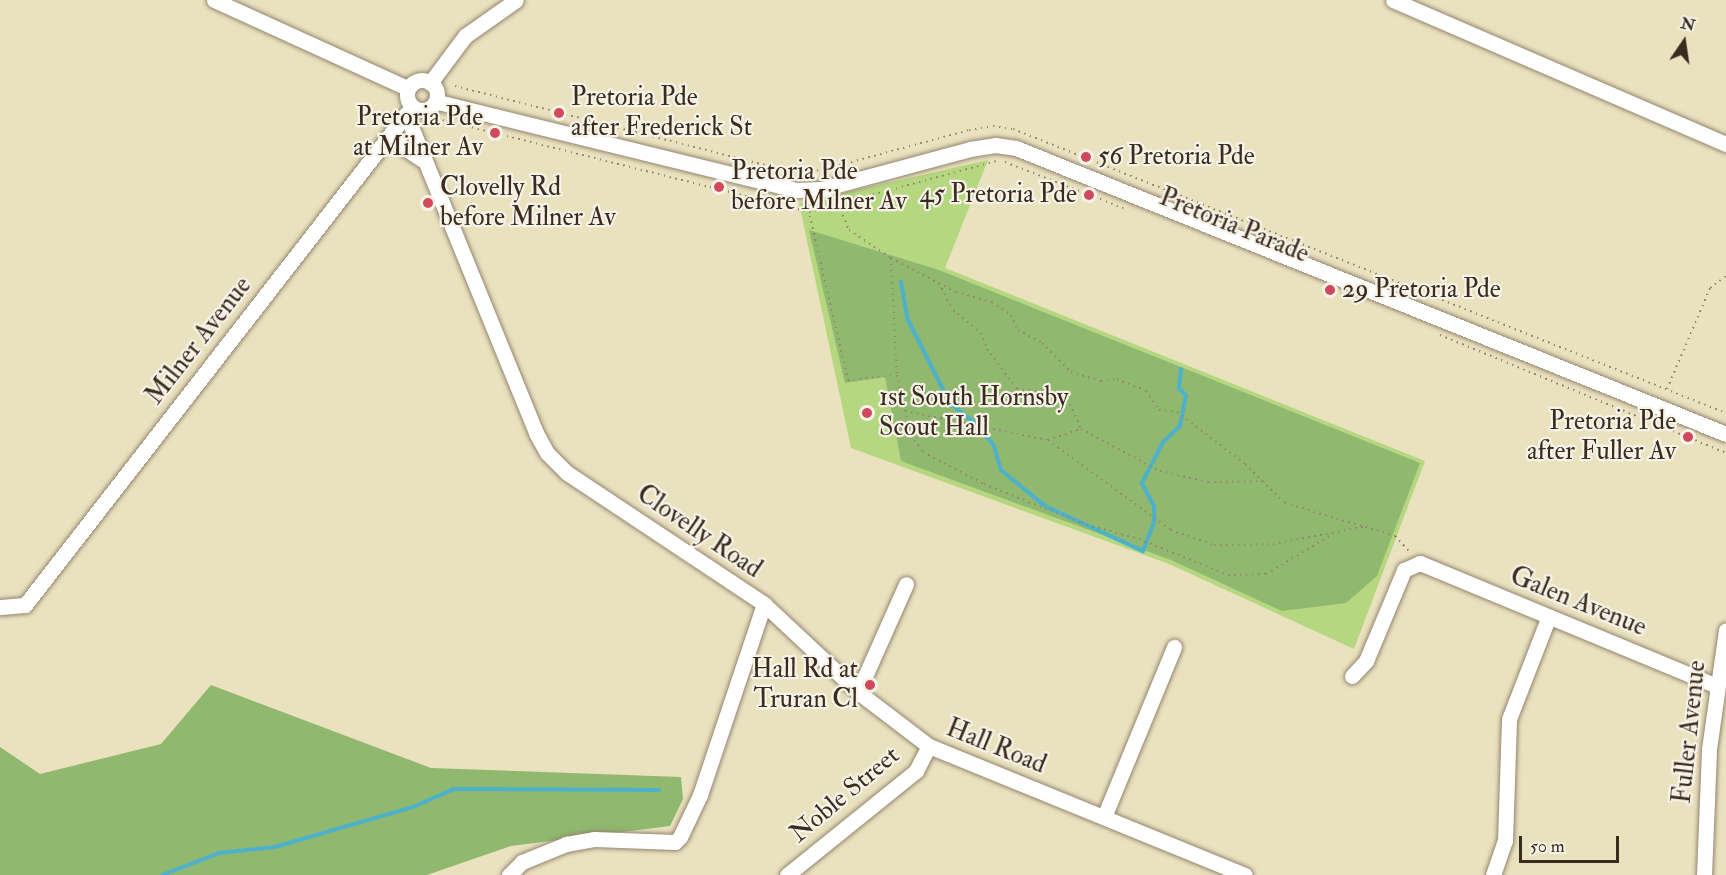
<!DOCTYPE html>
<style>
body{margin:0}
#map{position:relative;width:1726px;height:875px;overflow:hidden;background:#eae1bf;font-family:"IM FELL Double Pica",serif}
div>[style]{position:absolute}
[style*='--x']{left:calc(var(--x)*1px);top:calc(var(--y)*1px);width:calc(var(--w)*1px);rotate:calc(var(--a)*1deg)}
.green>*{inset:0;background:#b5d77f}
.forest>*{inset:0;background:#90b86e}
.stream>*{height:4px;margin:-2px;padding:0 2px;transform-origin:2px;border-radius:2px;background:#4db1cc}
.path>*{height:2px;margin-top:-1px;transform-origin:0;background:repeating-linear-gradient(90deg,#92866e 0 1.5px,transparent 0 6px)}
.roads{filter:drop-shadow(0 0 2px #92866e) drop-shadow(0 0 2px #92866e)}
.minor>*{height:15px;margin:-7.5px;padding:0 7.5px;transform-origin:7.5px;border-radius:7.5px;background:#fff}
.minor>.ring{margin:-7.5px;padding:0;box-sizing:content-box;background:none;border:15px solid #fff;border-radius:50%}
.dots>*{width:16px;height:16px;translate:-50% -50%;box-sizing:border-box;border:3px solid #f7f3e8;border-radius:50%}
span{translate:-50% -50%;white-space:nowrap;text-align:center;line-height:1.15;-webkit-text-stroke:4.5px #f7f3e8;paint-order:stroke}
.poi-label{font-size:26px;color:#3b2a1e}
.left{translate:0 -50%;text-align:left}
.right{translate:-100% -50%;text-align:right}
.street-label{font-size:26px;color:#3b2a1e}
.north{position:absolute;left:1654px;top:12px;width:60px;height:60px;-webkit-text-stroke:4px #f7f3e8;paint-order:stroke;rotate:13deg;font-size:16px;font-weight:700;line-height:24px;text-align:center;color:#3b2a1e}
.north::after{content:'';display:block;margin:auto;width:21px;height:27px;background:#3b2a1e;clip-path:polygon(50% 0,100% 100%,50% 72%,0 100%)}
.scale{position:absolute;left:1519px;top:836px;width:100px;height:27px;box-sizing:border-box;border:3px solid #3b2a1e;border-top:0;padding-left:8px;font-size:18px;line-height:21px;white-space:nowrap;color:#3b2a1e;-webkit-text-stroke:4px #f7f3e8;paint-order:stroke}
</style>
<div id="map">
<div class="green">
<i style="clip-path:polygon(988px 160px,945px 268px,1425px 461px,1354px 649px,1169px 564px,851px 448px,799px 203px)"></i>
</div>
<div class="forest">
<i style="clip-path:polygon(809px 230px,939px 270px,1420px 463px,1377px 576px,1346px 603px,1282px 611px,1171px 560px,901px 461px,885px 377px,845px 383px)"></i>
<i style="clip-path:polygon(211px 685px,431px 768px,681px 777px,683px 799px,670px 826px,511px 846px,427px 875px,0 875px,0 747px,40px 774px,161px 744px)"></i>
</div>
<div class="stream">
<i style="--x:901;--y:282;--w:39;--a:80"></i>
<i style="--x:908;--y:320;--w:93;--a:63.2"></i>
<i style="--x:950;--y:403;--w:32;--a:39"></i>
<i style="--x:975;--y:423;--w:30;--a:50"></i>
<i style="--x:994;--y:446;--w:25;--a:74"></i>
<i style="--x:1001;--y:470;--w:57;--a:39.3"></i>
<i style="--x:1045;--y:506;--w:108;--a:24.7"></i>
<i style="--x:1143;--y:551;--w:31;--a:-69"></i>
<i style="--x:1154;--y:522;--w:16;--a:-90"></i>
<i style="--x:1154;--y:506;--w:26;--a:-118"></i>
<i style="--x:1142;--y:483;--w:46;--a:-62.9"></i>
<i style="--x:1163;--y:442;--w:23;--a:-43"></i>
<i style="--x:1180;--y:426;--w:31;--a:-79"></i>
<i style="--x:1186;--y:396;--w:11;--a:-131"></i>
<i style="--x:1179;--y:388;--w:19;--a:-84"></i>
<i style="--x:162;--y:875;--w:61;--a:-21.1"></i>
<i style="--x:219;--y:853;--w:56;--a:-6.1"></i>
<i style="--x:275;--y:847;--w:144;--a:-16.2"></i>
<i style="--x:413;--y:807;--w:45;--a:-23.7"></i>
<i style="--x:454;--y:789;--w:205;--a:0.3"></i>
</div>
<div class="path">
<i style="--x:455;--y:86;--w:349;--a:14.3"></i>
<i style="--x:793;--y:172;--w:29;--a:-4"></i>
<i style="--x:822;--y:170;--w:152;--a:-15.2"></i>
<i style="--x:969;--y:130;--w:24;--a:-9"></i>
<i style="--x:993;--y:126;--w:20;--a:9"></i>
<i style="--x:1013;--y:129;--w:767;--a:21.72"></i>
<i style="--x:424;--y:123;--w:9;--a:-41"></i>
<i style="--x:431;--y:117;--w:390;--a:14.1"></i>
<i style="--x:809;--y:212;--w:195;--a:-15.2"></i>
<i style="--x:1005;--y:162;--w:127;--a:21.3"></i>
<i style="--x:807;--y:204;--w:181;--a:76.9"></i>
<i style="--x:848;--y:380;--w:48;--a:-5.9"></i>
<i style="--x:838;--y:204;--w:28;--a:67"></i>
<i style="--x:849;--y:230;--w:50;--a:33.7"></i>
<i style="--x:891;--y:258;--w:117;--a:87.1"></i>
<i style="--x:897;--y:375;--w:62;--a:76.9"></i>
<i style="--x:911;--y:435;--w:21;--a:55"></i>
<i style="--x:923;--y:452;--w:69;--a:27.7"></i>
<i style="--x:984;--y:484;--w:105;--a:21.9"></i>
<i style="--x:1081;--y:523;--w:60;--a:15.4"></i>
<i style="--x:1139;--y:539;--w:96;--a:22"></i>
<i style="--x:1228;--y:575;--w:38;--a:-2"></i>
<i style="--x:1266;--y:574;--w:78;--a:-30.8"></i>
<i style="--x:891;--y:258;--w:73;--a:27.6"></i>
<i style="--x:956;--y:292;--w:37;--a:16"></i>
<i style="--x:992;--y:302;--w:23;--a:34"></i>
<i style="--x:1011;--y:315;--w:17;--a:65"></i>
<i style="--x:1018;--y:330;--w:27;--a:28"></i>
<i style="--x:1042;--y:343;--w:41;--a:45"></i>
<i style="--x:1071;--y:372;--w:31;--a:17"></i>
<i style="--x:1101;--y:381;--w:16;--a:-7"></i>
<i style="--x:1117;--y:379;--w:31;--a:22"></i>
<i style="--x:1146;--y:391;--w:23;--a:56"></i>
<i style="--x:1159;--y:410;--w:18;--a:6"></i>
<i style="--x:1177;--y:412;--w:86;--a:37.4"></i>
<i style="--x:1245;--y:464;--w:56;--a:44.3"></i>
<i style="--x:1285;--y:503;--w:115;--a:16.7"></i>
<i style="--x:1395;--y:536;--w:22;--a:47"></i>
<i style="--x:939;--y:283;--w:30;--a:63"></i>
<i style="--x:953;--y:310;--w:36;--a:39"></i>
<i style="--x:981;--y:333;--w:17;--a:69"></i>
<i style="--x:987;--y:349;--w:50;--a:53.1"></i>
<i style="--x:1017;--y:389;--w:40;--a:5.7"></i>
<i style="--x:1057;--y:393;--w:17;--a:40"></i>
<i style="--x:1070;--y:404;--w:27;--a:66"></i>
<i style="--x:1081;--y:429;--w:89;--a:28"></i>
<i style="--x:1160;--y:471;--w:49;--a:12.9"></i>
<i style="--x:1208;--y:482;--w:51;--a:-1.1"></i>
<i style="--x:1440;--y:335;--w:309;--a:22.4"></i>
<i style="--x:1667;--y:389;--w:110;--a:-66.9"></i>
<i style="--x:1710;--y:288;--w:20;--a:-37"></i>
<i style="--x:905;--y:411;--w:146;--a:11.5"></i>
<i style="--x:1048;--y:440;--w:152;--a:36.2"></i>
<i style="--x:1171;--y:530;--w:46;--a:19.2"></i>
<i style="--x:1214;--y:545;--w:59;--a:-1"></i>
<i style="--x:1273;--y:544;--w:96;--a:-10.8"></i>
<i style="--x:1048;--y:440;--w:34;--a:-19"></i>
</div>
<div class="roads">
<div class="minor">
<i style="--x:214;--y:0;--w:212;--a:24.5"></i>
<i style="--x:1393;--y:0;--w:363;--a:23.4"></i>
<i class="ring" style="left:407px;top:80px;width:15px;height:15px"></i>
<i style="--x:430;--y:83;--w:59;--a:-53.3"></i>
<i style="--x:465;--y:36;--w:62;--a:-35.2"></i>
<i style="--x:438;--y:102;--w:369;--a:13.8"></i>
<i style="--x:796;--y:190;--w:26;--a:-2"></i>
<i style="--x:822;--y:189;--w:153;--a:-15.1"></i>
<i style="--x:970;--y:149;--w:25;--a:-9"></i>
<i style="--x:995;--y:145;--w:21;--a:8"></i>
<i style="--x:1016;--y:148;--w:765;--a:21.94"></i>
<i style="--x:406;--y:114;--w:344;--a:67.8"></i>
<i style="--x:536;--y:433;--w:23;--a:61"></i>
<i style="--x:547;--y:453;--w:28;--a:45"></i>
<i style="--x:567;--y:473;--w:237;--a:33.6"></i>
<i style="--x:764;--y:604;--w:129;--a:43.1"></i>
<i style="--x:858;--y:692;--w:89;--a:37.3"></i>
<i style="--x:929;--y:746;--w:341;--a:22.2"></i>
<i style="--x:388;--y:137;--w:43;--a:33.7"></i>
<i style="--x:0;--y:607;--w:25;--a:-5"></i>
<i style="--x:25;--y:605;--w:628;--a:-52.18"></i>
<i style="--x:1352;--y:676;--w:21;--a:-47"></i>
<i style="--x:1366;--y:661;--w:99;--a:-67.3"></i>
<i style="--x:1404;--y:570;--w:17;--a:-24"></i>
<i style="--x:1420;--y:563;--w:321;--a:22.5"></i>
<i style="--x:858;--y:692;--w:118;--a:-66"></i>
<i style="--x:1104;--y:817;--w:184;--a:-67.6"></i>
<i style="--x:509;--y:875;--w:18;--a:-45"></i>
<i style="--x:522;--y:862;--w:48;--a:-22.2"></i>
<i style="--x:566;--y:844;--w:28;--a:-10"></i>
<i style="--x:594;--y:839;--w:81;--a:2.1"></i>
<i style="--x:675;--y:842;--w:7;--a:-45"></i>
<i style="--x:680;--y:837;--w:47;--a:-64.5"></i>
<i style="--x:700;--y:795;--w:201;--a:-71.5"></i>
<i style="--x:787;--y:875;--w:166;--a:-38.9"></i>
<i style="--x:916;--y:771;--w:28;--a:-63"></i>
<i style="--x:1493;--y:875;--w:36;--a:-71"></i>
<i style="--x:1505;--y:841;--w:122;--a:-88.1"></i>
<i style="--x:1509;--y:719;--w:110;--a:-68.8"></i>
<i style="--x:1704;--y:875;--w:126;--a:-87.7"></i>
<i style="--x:1709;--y:749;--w:120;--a:-81.9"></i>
</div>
</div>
<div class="dots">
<i style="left:559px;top:113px;background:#d1495b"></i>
<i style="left:495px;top:133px;background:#d1495b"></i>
<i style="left:1086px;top:157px;background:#d1495b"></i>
<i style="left:719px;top:187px;background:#d1495b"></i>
<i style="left:1089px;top:195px;background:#d1495b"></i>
<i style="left:428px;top:203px;background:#d1495b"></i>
<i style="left:1330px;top:290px;background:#d1495b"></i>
<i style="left:867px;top:413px;background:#d1495b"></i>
<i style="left:1688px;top:437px;background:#d1495b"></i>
<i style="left:870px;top:685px;background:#d1495b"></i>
</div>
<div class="poi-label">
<span class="left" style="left:571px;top:113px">Pretoria Pde<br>after Frederick St</span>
<span class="right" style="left:483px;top:133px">Pretoria Pde<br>at Milner Av</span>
<span class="left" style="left:1098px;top:157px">56 Pretoria Pde</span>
<span class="left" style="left:731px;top:187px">Pretoria Pde<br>before Milner Av</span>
<span class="left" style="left:440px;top:203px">Clovelly Rd<br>before Milner Av</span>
<span class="right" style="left:1077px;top:195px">45 Pretoria Pde</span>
<span class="left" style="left:1342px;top:290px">29 Pretoria Pde</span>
<span class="left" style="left:879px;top:413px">1st South Hornsby<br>Scout Hall</span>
<span class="right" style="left:1676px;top:437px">Pretoria Pde<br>after Fuller Av</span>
<span class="right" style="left:858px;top:685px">Hall Rd at<br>Truran Cl</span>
</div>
<div class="street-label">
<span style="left:1234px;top:226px;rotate:22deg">Pretoria Parade</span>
<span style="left:199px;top:341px;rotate:-52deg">Milner Avenue</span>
<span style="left:699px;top:532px;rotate:34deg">Clovelly Road</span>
<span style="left:1578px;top:602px;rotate:22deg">Galen Avenue</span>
<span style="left:1690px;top:732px;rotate:-84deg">Fuller Avenue</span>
<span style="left:996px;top:747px;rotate:22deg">Hall Road</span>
<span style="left:845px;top:795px;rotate:-40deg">Noble Street</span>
</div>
<div class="north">N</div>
<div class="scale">50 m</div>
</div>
